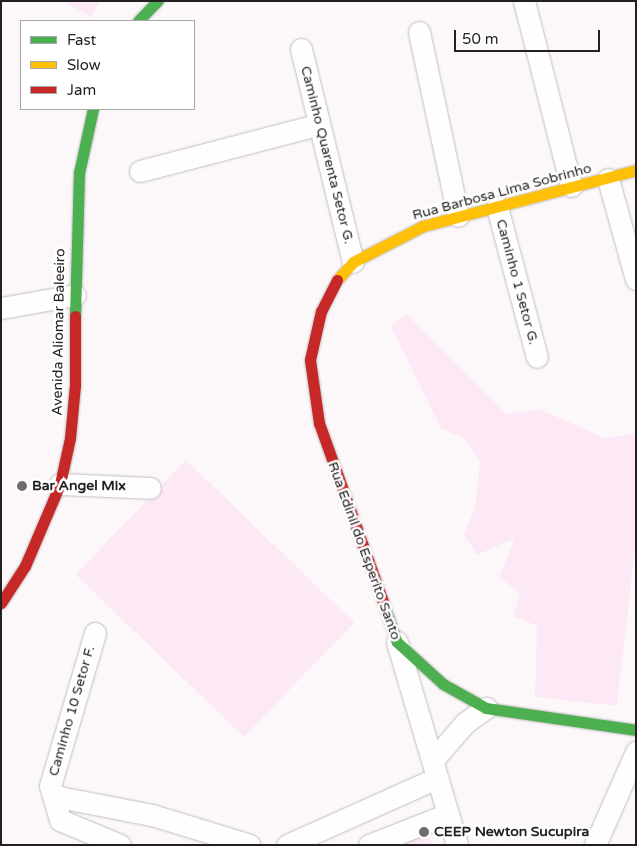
<!DOCTYPE html>
<style>
body{margin:0}
#map{position:relative;width:637px;height:846px;overflow:hidden;background:#fcf8fa;font-family:"Varela Round",sans-serif}
div>[style]{position:absolute}
[style*='--x']{left:calc(var(--x)*1px);top:calc(var(--y)*1px);width:calc(var(--w)*1px);rotate:calc(var(--a)*1deg)}
.green>*{inset:0;background:#fde8f6;transform-origin:0 0}
.roads{filter:drop-shadow(0 0 1px #c1bdbf) drop-shadow(0 0 1px #c1bdbf)}
.street>*{height:21px;margin:-10.5px;padding:0 10.5px;transform-origin:10.5px;border-radius:10.5px;background:#fffefe}
.fast>*{height:11px;margin:-5.5px;padding:0 5.5px;transform-origin:5.5px;border-radius:5.5px;background:#4caf50}
.slow>*{height:11px;margin:-5.5px;padding:0 5.5px;transform-origin:5.5px;border-radius:5.5px;background:#ffc107}
.jam>*{height:11px;margin:-5.5px;padding:0 5.5px;transform-origin:5.5px;border-radius:5.5px;background:#c62828}
.dots>*{width:14px;height:14px;translate:-50% -50%;box-sizing:border-box;border:2px solid #fff;border-radius:50%}
span{translate:-50% -50%;white-space:nowrap;text-align:center;line-height:1.15;-webkit-text-stroke:5px #fff;paint-order:stroke}
.street-label{font-size:14px;color:#241f22}
.poi-label{font-size:14px;color:#241f22;font-weight:700}
.left{translate:0 -50%;text-align:left}
.frame{position:absolute;inset:0;border:2px solid #241f22;pointer-events:none}
.legend{position:absolute;left:20px;top:20px;width:175px;height:90px;box-sizing:border-box;background:#fff;border:1px solid #a7a5a7;margin:0;padding:6px 9px;list-style:none;font-size:15px;color:#241f22}
.legend li{display:flex;align-items:center;gap:10px;height:25px}
.legend b{width:25px;border:1px solid #a7a5a7}
.scale{position:absolute;left:454px;top:30px;width:146px;height:22px;box-sizing:border-box;border:2px solid #241f22;border-top:0;padding-left:6px;font-size:15px;line-height:18px;white-space:nowrap;color:#241f22;-webkit-text-stroke:4px #fff;paint-order:stroke}
</style>
<div id="map">
<div class="green">
<i style="clip-path:polygon(62px 1px,100px 1px,91px 17px)"></i>
<i style="clip-path:polygon(406px 314px,506px 414px,539px 409px,605px 438px,636px 433px,636px 539px,617px 706px,535px 697px,537px 626px,514px 616px,520px 593px,499px 577px,515px 538px,477px 555px,464px 535px,475px 507px,480px 462px,464px 438px,441px 428px,391px 327px)"></i>
<i style="left:186px;top:460px;width:234px;height:159px;rotate:44deg"></i>
<i style="clip-path:polygon(427px 832px,433px 845px,393px 845px)"></i>
</div>
<div class="roads">
<div class="street">
<i style="--x:524;--y:1;--w:191;--a:75.7"></i>
<i style="--x:419;--y:32;--w:188;--a:78"></i>
<i style="--x:301;--y:49;--w:219;--a:76.3"></i>
<i style="--x:140;--y:171;--w:183;--a:-14.6"></i>
<i style="--x:608;--y:179;--w:104;--a:74.4"></i>
<i style="--x:497;--y:207;--w:155;--a:75.1"></i>
<i style="--x:1;--y:308;--w:75;--a:-10"></i>
<i style="--x:60;--y:484;--w:90;--a:2.5"></i>
<i style="--x:95;--y:633;--w:159;--a:106.4"></i>
<i style="--x:50;--y:786;--w:6;--a:72"></i>
<i style="--x:52;--y:792;--w:9;--a:36"></i>
<i style="--x:59;--y:797;--w:95;--a:11"></i>
<i style="--x:152;--y:815;--w:102;--a:17"></i>
<i style="--x:397;--y:642;--w:212;--a:73.5"></i>
<i style="--x:433;--y:760;--w:49;--a:-49.1"></i>
<i style="--x:465;--y:723;--w:26;--a:-36"></i>
<i style="--x:52;--y:792;--w:29;--a:74"></i>
<i style="--x:60;--y:820;--w:65;--a:22.6"></i>
<i style="--x:287;--y:845;--w:164;--a:-24.1"></i>
<i style="--x:369;--y:845;--w:85;--a:-21.4"></i>
<i style="--x:595;--y:845;--w:102;--a:-66.2"></i>
</div>
<div class="fast">
<i style="--x:138;--y:21;--w:28;--a:-46"></i>
<i style="--x:75;--y:316;--w:143;--a:-88.4"></i>
<i style="--x:79;--y:173;--w:66;--a:-77.7"></i>
<i style="--x:384;--y:605;--w:39;--a:71"></i>
<i style="--x:397;--y:642;--w:62;--a:42.4"></i>
<i style="--x:443;--y:684;--w:49;--a:29.2"></i>
<i style="--x:486;--y:708;--w:152;--a:8.3"></i>
</div>
<div class="slow">
<i style="--x:337;--y:280;--w:24;--a:-48"></i>
<i style="--x:353;--y:262;--w:79;--a:-27.2"></i>
<i style="--x:423;--y:226;--w:220;--a:-14.7"></i>
</div>
<div class="jam">
<i style="--x:337;--y:280;--w:35;--a:117"></i>
<i style="--x:321;--y:311;--w:50;--a:102.7"></i>
<i style="--x:310;--y:360;--w:64;--a:81.9"></i>
<i style="--x:319;--y:423;--w:193;--a:70.3"></i>
<i style="--x:1;--y:603;--w:44;--a:-57"></i>
<i style="--x:25;--y:566;--w:89;--a:-66.9"></i>
<i style="--x:60;--y:484;--w:47;--a:-77.7"></i>
<i style="--x:70;--y:438;--w:53;--a:-84.6"></i>
<i style="--x:75;--y:385;--w:69;--a:-90"></i>
</div>
</div>
<div class="dots">
<i style="left:22px;top:486px;background:#706b6e"></i>
<i style="left:424px;top:832px;background:#706b6e"></i>
</div>
<div class="street-label">
<span style="left:327px;top:155px;rotate:76deg">Caminho Quarenta Setor G.</span>
<span style="left:502px;top:192px;rotate:-15deg">Rua Barbosa Lima Sobrinho</span>
<span style="left:517px;top:282px;rotate:75deg">Caminho 1 Setor G.</span>
<span style="left:59px;top:332px;rotate:-89deg">Avenida Aliomar Baleeiro</span>
<span style="left:364px;top:551px;rotate:70deg">Rua Edinil do Esperito Santo</span>
<span style="left:72px;top:711px;rotate:-74deg">Caminho 10 Setor F.</span>
</div>
<div class="poi-label">
<span class="left" style="left:32px;top:486px">Bar Angel Mix</span>
<span class="left" style="left:434px;top:832px">CEEP Newton Sucupira</span>
</div>
<div class="frame"></div>
<ul class="legend">
<li><b style="height:6px;background:#4caf50"></b>Fast</li>
<li><b style="height:6px;background:#ffc107"></b>Slow</li>
<li><b style="height:6px;background:#c62828"></b>Jam</li>
</ul>
<div class="scale">50 m</div>
</div>
